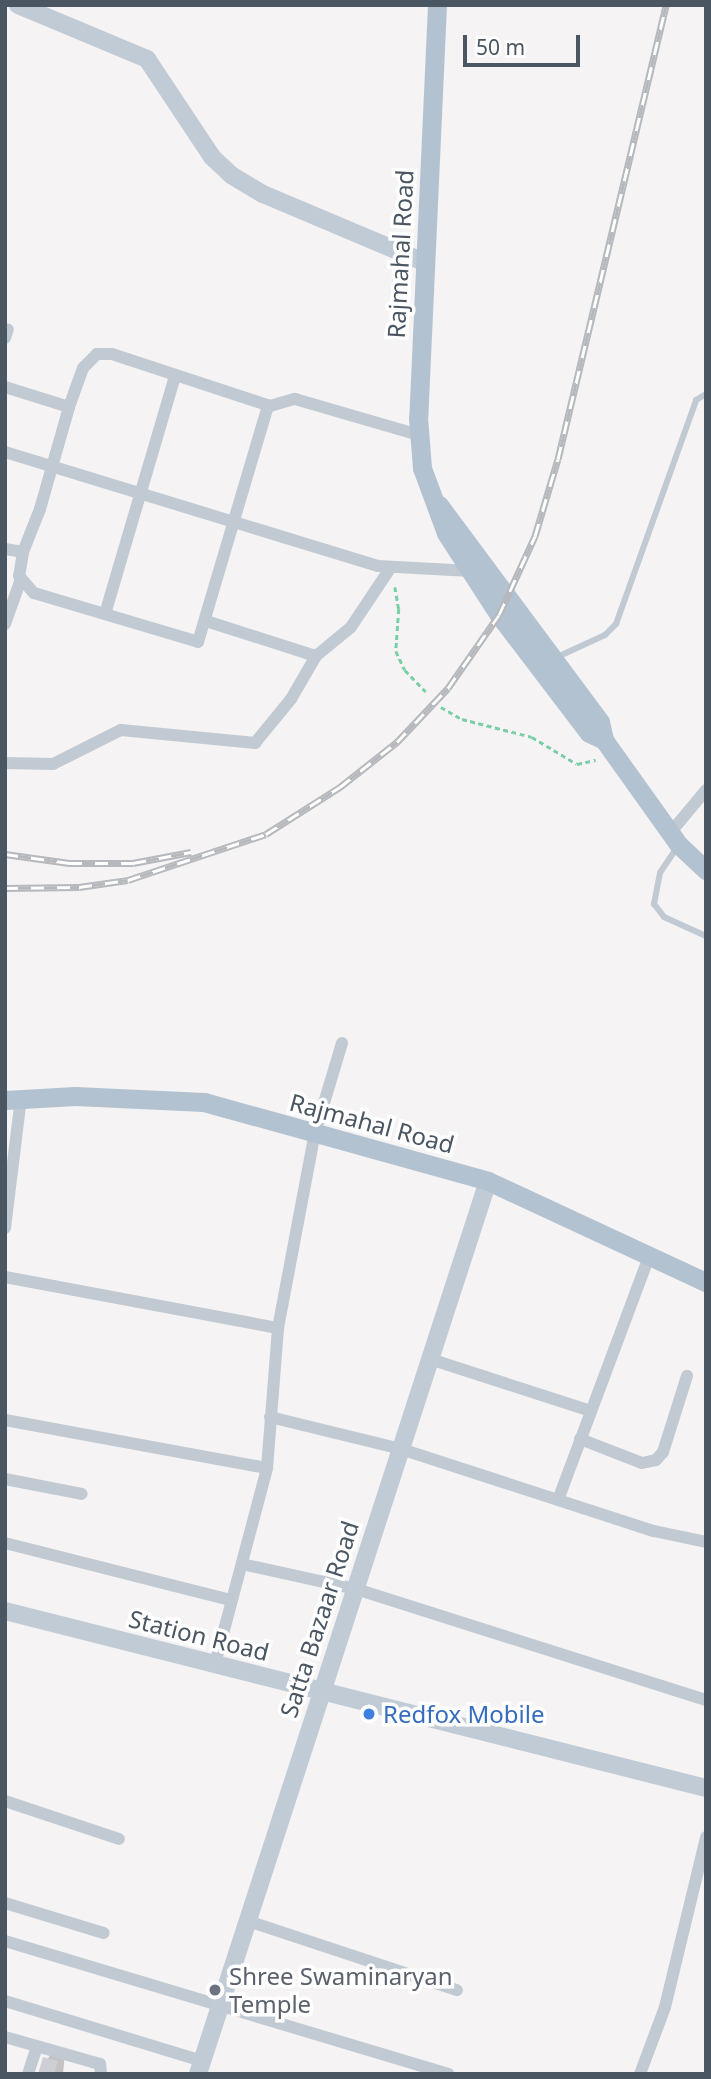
<!DOCTYPE html>
<style>
body{margin:0}
#map{position:relative;width:711px;height:2079px;overflow:hidden;background:#f5f3f3;font-family:"Noto Sans",sans-serif}
div>[style]{position:absolute}
[style*='--x']{left:calc(var(--x)*1px);top:calc(var(--y)*1px);width:calc(var(--w)*1px);rotate:calc(var(--a)*1deg)}
.shadow>*{inset:0;background:#0003}
.building>*{inset:0;background:#cdcfd5}
.path>*{height:2.5px;margin-top:-1.25px;transform-origin:0;background:repeating-linear-gradient(90deg,#7ad0a6 0 5px,transparent 0 8.5px)}
.lane>*{height:6px;margin:-3px;padding:0 3px;transform-origin:3px;border-radius:3px;background:#c1cad2}
.street>*{height:12px;margin:-6px;padding:0 6px;transform-origin:6px;border-radius:6px;background:#c1cad2}
.secondary>*{height:18px;margin:-9px;padding:0 9px;transform-origin:9px;border-radius:9px;background:#c1cbd6}
.primary>*{height:19px;margin:-9.5px;padding:0 9.5px;transform-origin:9.5px;border-radius:9.5px;background:#b3c2d1}
.rail>*{height:7px;margin-top:-3.5px;transform-origin:0;background:repeating-linear-gradient(90deg,#fff 0 13px,#b5b8bd 0 26px);box-sizing:border-box;border-block:2px solid #b5b8bd}
.dots>*{width:19px;height:19px;translate:-50% -50%;box-sizing:border-box;border:4px solid #fff;border-radius:50%}
span{translate:-50% -50%;white-space:nowrap;text-align:center;line-height:1.15;-webkit-text-stroke:7px #fff;paint-order:stroke}
.street-label{font-size:24px;color:#4a5661}
.shop-label{font-size:24px;color:#366cbe}
.left{translate:0 -50%;text-align:left}
.worship-label{font-size:24px;color:#5b616d}
.frame{position:absolute;inset:0;border:7px solid #4a5661;pointer-events:none}
.scale{position:absolute;left:463px;top:35px;width:117px;height:32px;box-sizing:border-box;border:4px solid #4a5661;border-top:0;padding-left:9px;font-size:21px;line-height:24px;white-space:nowrap;color:#4a5661;-webkit-text-stroke:5px #fff;paint-order:stroke}
</style>
<div id="map">
<div class="shadow">
<i style="clip-path:polygon(53px 2050px,65px 2053px,63px 2074px,39px 2074px)"></i>
</div>
<div class="building">
<i style="clip-path:polygon(43px 2057px,58px 2061px,54px 2074px,38px 2074px)"></i>
</div>
<div class="path">
<i style="--x:395;--y:587;--w:22;--a:80"></i>
<i style="--x:399;--y:609;--w:42;--a:94.1"></i>
<i style="--x:396;--y:651;--w:21;--a:65"></i>
<i style="--x:405;--y:670;--w:30;--a:46"></i>
<i style="--x:441;--y:707;--w:24;--a:30"></i>
<i style="--x:462;--y:719;--w:72;--a:14.4"></i>
<i style="--x:532;--y:737;--w:52;--a:31"></i>
<i style="--x:577;--y:764;--w:19;--a:-12"></i>
</div>
<div class="lane">
<i style="--x:555;--y:658;--w:55;--a:-24.7"></i>
<i style="--x:605;--y:635;--w:16;--a:-45"></i>
<i style="--x:616;--y:624;--w:238;--a:-70.3"></i>
<i style="--x:696;--y:400;--w:12;--a:-31"></i>
<i style="--x:678;--y:846;--w:32;--a:124"></i>
<i style="--x:660;--y:873;--w:32;--a:101"></i>
<i style="--x:654;--y:904;--w:16;--a:52"></i>
<i style="--x:664;--y:917;--w:46;--a:24.3"></i>
</div>
<div class="street">
<i style="--x:5;--y:338;--w:9;--a:-72"></i>
<i style="--x:5;--y:387;--w:67;--a:17.4"></i>
<i style="--x:5;--y:452;--w:390;--a:17"></i>
<i style="--x:378;--y:566;--w:93;--a:3.1"></i>
<i style="--x:5;--y:549;--w:18;--a:9"></i>
<i style="--x:23;--y:552;--w:46;--a:-68.4"></i>
<i style="--x:40;--y:509;--w:106;--a:-74.1"></i>
<i style="--x:69;--y:407;--w:41;--a:-70.3"></i>
<i style="--x:83;--y:368;--w:20;--a:-45"></i>
<i style="--x:97;--y:354;--w:15;--a:0"></i>
<i style="--x:112;--y:354;--w:166;--a:18.2"></i>
<i style="--x:270;--y:406;--w:26;--a:-16"></i>
<i style="--x:295;--y:399;--w:129;--a:16.2"></i>
<i style="--x:23;--y:552;--w:24;--a:99"></i>
<i style="--x:19;--y:576;--w:23;--a:49"></i>
<i style="--x:34;--y:593;--w:171;--a:16.6"></i>
<i style="--x:198;--y:642;--w:247;--a:-73.5"></i>
<i style="--x:105;--y:614;--w:248;--a:-73.6"></i>
<i style="--x:206;--y:621;--w:115;--a:17.7"></i>
<i style="--x:5;--y:624;--w:48;--a:-70.4"></i>
<i style="--x:5;--y:763;--w:48;--a:1.2"></i>
<i style="--x:53;--y:764;--w:76;--a:-26.6"></i>
<i style="--x:121;--y:730;--w:135;--a:5.5"></i>
<i style="--x:255;--y:743;--w:57;--a:-50.7"></i>
<i style="--x:291;--y:699;--w:50;--a:-59.8"></i>
<i style="--x:316;--y:656;--w:45;--a:-39.6"></i>
<i style="--x:351;--y:627;--w:72;--a:-56.3"></i>
<i style="--x:671;--y:832;--w:55;--a:-50.2"></i>
<i style="--x:5;--y:1228;--w:132;--a:-83"></i>
<i style="--x:5;--y:1277;--w:278;--a:10.6"></i>
<i style="--x:430;--y:1359;--w:169;--a:17.9"></i>
<i style="--x:270;--y:1417;--w:135;--a:13.7"></i>
<i style="--x:401;--y:1449;--w:266;--a:18"></i>
<i style="--x:654;--y:1531;--w:53;--a:11.9"></i>
<i style="--x:5;--y:1420;--w:266;--a:10.4"></i>
<i style="--x:580;--y:1439;--w:66;--a:21.2"></i>
<i style="--x:642;--y:1463;--w:14;--a:-12"></i>
<i style="--x:656;--y:1460;--w:11;--a:-49"></i>
<i style="--x:663;--y:1452;--w:80;--a:-72.5"></i>
<i style="--x:5;--y:1479;--w:78;--a:11"></i>
<i style="--x:558;--y:1500;--w:260;--a:-69.5"></i>
<i style="--x:5;--y:1543;--w:233;--a:14.2"></i>
<i style="--x:242;--y:1564;--w:117;--a:12.4"></i>
<i style="--x:356;--y:1589;--w:367;--a:17.6"></i>
<i style="--x:215;--y:1664;--w:203;--a:-75.1"></i>
<i style="--x:267;--y:1468;--w:140;--a:-85.5"></i>
<i style="--x:278;--y:1328;--w:198;--a:-79.3"></i>
<i style="--x:315;--y:1133;--w:94;--a:-73.3"></i>
<i style="--x:5;--y:1801;--w:120;--a:18.4"></i>
<i style="--x:5;--y:1903;--w:103;--a:16.9"></i>
<i style="--x:248;--y:1921;--w:220;--a:18.3"></i>
<i style="--x:5;--y:1941;--w:463;--a:16.7"></i>
<i style="--x:5;--y:2001;--w:206;--a:16.9"></i>
<i style="--x:5;--y:2037;--w:99;--a:15.9"></i>
<i style="--x:100;--y:2064;--w:10;--a:84"></i>
<i style="--x:28;--y:2074;--w:29;--a:-72"></i>
<i style="--x:640;--y:2074;--w:72;--a:-69.5"></i>
<i style="--x:665;--y:2007;--w:175;--a:-76.4"></i>
</div>
<div class="secondary">
<i style="--x:18;--y:5;--w:140;--a:22.7"></i>
<i style="--x:147;--y:59;--w:118;--a:56.4"></i>
<i style="--x:212;--y:157;--w:26;--a:43"></i>
<i style="--x:231;--y:175;--w:37;--a:31"></i>
<i style="--x:263;--y:194;--w:175;--a:22.9"></i>
<i style="--x:5;--y:1611;--w:723;--a:14.17"></i>
<i style="--x:198;--y:2074;--w:939;--a:-72.01"></i>
</div>
<div class="primary">
<i style="--x:437;--y:5;--w:412;--a:92.6"></i>
<i style="--x:418;--y:417;--w:51;--a:85.5"></i>
<i style="--x:422;--y:468;--w:69;--a:69.7"></i>
<i style="--x:446;--y:533;--w:98;--a:57.1"></i>
<i style="--x:499;--y:615;--w:148;--a:52.7"></i>
<i style="--x:589;--y:733;--w:17;--a:25"></i>
<i style="--x:439;--y:505;--w:270;--a:53.4"></i>
<i style="--x:600;--y:722;--w:18;--a:77"></i>
<i style="--x:604;--y:740;--w:129;--a:54.5"></i>
<i style="--x:679;--y:845;--w:37;--a:43"></i>
<i style="--x:5;--y:1100;--w:70;--a:-3.3"></i>
<i style="--x:75;--y:1096;--w:129;--a:2.7"></i>
<i style="--x:204;--y:1102;--w:295;--a:15.5"></i>
<i style="--x:488;--y:1181;--w:240;--a:24.9"></i>
</div>
<div class="rail">
<i style="--x:5;--y:854;--w:65;--a:8"></i>
<i style="--x:69;--y:863;--w:64;--a:0"></i>
<i style="--x:133;--y:863;--w:59;--a:-10.7"></i>
<i style="--x:5;--y:888;--w:74;--a:-0.8"></i>
<i style="--x:79;--y:887;--w:49;--a:-8.1"></i>
<i style="--x:128;--y:880;--w:145;--a:-18.4"></i>
<i style="--x:266;--y:834;--w:88;--a:-32.4"></i>
<i style="--x:340;--y:787;--w:73;--a:-38.3"></i>
<i style="--x:397;--y:742;--w:74;--a:-46.6"></i>
<i style="--x:448;--y:688;--w:89;--a:-55.1"></i>
<i style="--x:499;--y:615;--w:87;--a:-65.5"></i>
<i style="--x:535;--y:536;--w:80;--a:-73.4"></i>
<i style="--x:558;--y:459;--w:467;--a:-76.6"></i>
</div>
<div class="dots">
<i style="left:369px;top:1714px;background:#3f7fe0"></i>
<i style="left:215px;top:1990px;background:#6b7280"></i>
</div>
<div class="street-label">
<span style="left:400px;top:254px;rotate:-87deg">Rajmahal Road</span>
<span style="left:372px;top:1123px;rotate:15deg">Rajmahal Road</span>
<span style="left:319px;top:1619px;rotate:-72deg">Satta Bazaar Road</span>
<span style="left:199px;top:1635px;rotate:14deg">Station Road</span>
</div>
<div class="shop-label">
<span class="left" style="left:383px;top:1714px">Redfox Mobile</span>
</div>
<div class="worship-label">
<span class="left" style="left:229px;top:1990px">Shree Swaminaryan<br>Temple</span>
</div>
<div class="frame"></div>
<div class="scale">50 m</div>
</div>
